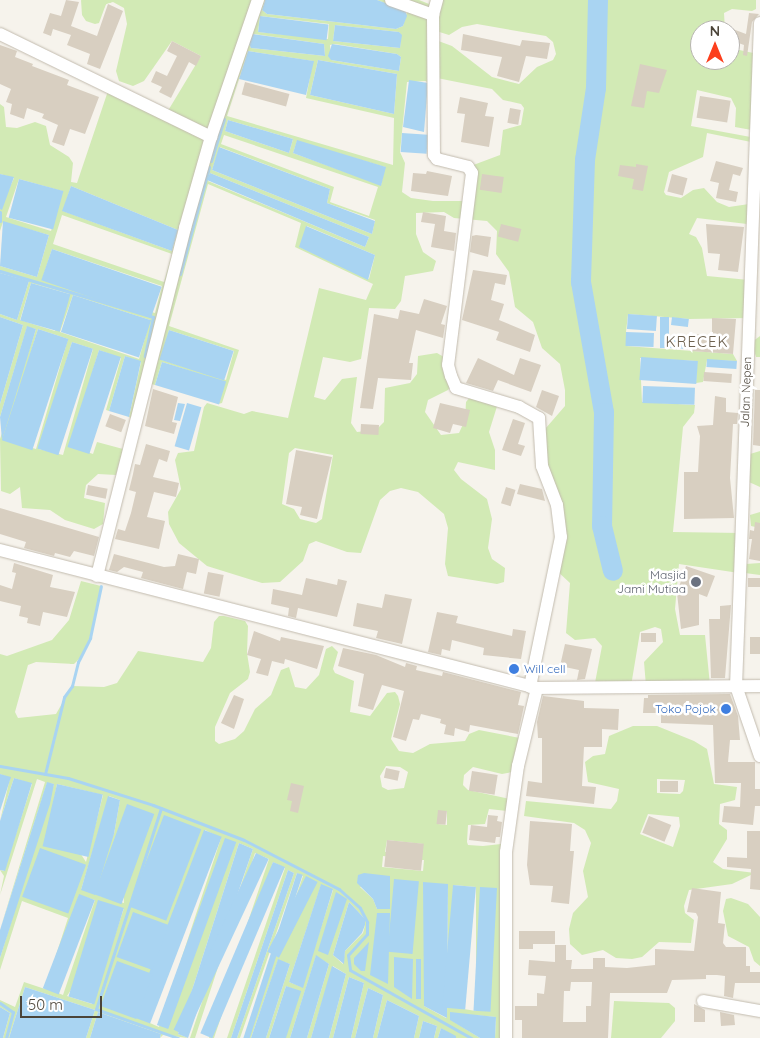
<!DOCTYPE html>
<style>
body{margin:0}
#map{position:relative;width:760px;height:1038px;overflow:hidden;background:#f6f3ec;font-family:Quicksand,sans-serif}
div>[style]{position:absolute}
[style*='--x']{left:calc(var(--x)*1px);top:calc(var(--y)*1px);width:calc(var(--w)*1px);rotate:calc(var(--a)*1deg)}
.green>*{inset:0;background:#d2eab5}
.water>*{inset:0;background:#a9d4f2;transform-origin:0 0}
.stream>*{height:3px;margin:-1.5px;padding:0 1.5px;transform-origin:1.5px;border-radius:1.5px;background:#a9d4f2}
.river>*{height:20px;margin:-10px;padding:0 10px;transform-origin:10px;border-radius:10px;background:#a9d4f2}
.building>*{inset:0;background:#d8cfc1;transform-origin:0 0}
.roads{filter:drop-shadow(0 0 1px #c2bbae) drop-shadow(0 0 1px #c2bbae)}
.minor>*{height:12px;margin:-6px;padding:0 6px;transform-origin:6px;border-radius:6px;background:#fff}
.dots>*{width:14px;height:14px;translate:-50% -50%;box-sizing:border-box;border:2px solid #fff;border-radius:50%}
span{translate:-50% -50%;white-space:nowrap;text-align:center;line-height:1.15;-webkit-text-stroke:5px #fff;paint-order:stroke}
.street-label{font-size:12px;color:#4b4439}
.worship-label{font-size:12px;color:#5b616d}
.right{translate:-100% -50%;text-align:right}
.shop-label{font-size:12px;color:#366cbe}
.left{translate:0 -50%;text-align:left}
.quarter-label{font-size:15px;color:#6e6250;letter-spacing:1px}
.north{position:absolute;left:690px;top:20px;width:50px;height:50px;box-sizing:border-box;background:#fff;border:1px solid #b7b4b0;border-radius:50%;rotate:0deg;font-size:14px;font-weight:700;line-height:20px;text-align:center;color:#4b4439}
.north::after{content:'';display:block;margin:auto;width:18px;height:22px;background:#fc3f1d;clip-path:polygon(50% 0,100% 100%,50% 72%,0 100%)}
.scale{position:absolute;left:20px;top:996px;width:82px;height:22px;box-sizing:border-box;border:2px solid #4b4439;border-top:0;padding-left:6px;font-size:15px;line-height:18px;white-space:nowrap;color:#4b4439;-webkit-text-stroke:4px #fff;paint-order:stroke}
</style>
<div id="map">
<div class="green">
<i style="clip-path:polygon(evenodd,81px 0,265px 0,262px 10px,267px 14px,396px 29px,403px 26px,407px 12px,377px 0,419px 0,429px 4px,431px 0,756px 0,756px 9px,752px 11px,732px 9px,724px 13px,725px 30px,700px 30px,700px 60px,730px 60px,730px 48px,758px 54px,760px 23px,760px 141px,757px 139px,755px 170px,749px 168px,751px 142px,707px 133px,703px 157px,669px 172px,664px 192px,666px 195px,681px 198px,693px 190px,704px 188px,717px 202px,729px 207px,749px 204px,747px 224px,697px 218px,689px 234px,696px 237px,702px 248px,707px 276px,749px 280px,747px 318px,689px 319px,628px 314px,626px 332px,626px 346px,733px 354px,737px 361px,707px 360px,703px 382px,696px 383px,697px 361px,640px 358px,642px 402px,695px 405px,694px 413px,683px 427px,673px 532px,742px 533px,739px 573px,679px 564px,675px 609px,680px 635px,705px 635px,710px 685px,646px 686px,644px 662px,663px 642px,661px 629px,655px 627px,640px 632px,631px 686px,594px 688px,602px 646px,595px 638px,575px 640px,566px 633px,570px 583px,556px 570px,561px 537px,560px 521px,557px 505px,543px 473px,539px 436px,565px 406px,565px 390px,560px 364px,542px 348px,533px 322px,515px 307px,509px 272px,496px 254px,497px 231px,487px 221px,454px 218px,444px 212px,416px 213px,416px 234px,423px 252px,436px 261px,433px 271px,405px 276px,401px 301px,395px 309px,369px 308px,361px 359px,350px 362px,323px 357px,314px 397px,325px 400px,342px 379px,357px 377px,351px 423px,357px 432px,376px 430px,384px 422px,385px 388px,410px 383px,417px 374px,418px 356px,437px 353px,449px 360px,453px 383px,448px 390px,428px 400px,425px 412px,441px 435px,459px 433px,465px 420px,466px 402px,471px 396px,476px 393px,499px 400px,489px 432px,495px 450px,495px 470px,458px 462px,454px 470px,461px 479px,487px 499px,492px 519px,488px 548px,492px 559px,505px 568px,504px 582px,497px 584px,448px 576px,445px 564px,448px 528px,444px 514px,418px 492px,401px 488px,390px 491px,380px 500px,361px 553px,347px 552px,316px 541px,309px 544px,303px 561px,280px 582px,262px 583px,207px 566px,179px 543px,169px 524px,168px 512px,181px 489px,175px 460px,178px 453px,194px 451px,204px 407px,207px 403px,244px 414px,252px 411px,288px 418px,319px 288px,366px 300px,373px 284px,295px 247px,301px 223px,208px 184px,169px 326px,239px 350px,222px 403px,218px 404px,225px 382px,162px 362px,155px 385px,143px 382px,134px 419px,129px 417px,141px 362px,125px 356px,109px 411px,106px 410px,121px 358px,99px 350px,70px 446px,93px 454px,97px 442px,123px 449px,116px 475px,98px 474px,86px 485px,84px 498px,105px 503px,103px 524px,94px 529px,65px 520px,50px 510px,22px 508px,20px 487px,10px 494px,1px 491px,0 439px,36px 329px,27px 327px,0 417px,0 404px,23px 325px,0 317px,0 314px,17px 320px,29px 281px,0 273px,0 266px,37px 277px,49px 235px,3px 222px,0 231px,0 209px,14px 178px,0 174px,0 104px,4px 107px,6px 127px,17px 128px,35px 122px,46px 126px,50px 145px,69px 157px,73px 163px,71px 182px,77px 183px,109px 88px,166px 114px,201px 56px,172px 41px,144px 81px,133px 86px,119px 81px,116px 71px,127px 24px,124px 8px,113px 2px,106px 4px,99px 23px,95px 24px,86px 21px,82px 15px,81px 0,260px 16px,329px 24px,328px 39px,258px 32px,260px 16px,81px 0,477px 24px,546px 36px,553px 42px,556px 54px,553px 60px,537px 67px,519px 84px,492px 77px,452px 46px,433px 39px,433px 30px,449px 35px,462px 27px,477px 24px,81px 0,335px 25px,399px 32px,401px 35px,400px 48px,333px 41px,335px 25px,81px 0,254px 34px,324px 44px,325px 56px,251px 48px,249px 44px,254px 34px,81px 0,335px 44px,397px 54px,401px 57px,399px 71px,331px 60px,330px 45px,335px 44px,81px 0,248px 51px,313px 61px,306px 98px,394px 118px,393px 165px,227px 116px,248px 51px,81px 0,318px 60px,397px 74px,394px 114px,310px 95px,318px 60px,81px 0,432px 77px,492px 89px,503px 100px,521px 104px,524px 108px,521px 125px,503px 130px,500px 155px,468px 167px,472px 173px,468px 201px,433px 201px,411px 198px,402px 192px,405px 163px,400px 152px,407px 82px,426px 81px,428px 83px,432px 77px,81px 0,697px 90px,731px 98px,736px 108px,735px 127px,757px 131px,756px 138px,691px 126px,697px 90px,81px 0,228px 120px,293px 139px,289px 153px,225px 131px,228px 120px,81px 0,224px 135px,378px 187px,369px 216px,330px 202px,334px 187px,221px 144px,224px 135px,81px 0,297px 141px,385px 167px,381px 185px,293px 153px,297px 141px,81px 0,220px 147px,330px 189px,327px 203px,375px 220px,372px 234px,212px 170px,220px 147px,81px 0,210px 173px,369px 237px,365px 247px,208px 181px,210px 173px,81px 0,19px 179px,62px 191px,51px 231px,6px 217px,19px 179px,81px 0,71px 186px,178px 230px,172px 251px,63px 211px,71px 186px,81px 0,62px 215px,172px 254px,164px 282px,53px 244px,62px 215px,81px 0,307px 226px,375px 255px,369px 279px,300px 247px,307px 226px,81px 0,52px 249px,162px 286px,155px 313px,42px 280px,52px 249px,81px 0,31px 283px,70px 294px,55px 331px,20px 320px,31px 283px,81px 0,73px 295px,150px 320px,139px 359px,60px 332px,73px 295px,81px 0,38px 329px,68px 339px,36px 449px,4px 440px,38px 329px,81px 0,169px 330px,234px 351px,226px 380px,162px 360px,169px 330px,81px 0,72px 342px,93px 349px,63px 455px,39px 449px,72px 342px,81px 0,295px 448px,333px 455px,322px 519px,316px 523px,300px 519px,294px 509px,282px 504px,289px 453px,295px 448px)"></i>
<i style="clip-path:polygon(760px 336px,760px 357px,756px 357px,752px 342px)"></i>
<i style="clip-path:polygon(760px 451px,760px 487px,749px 482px,750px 454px)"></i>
<i style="clip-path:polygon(760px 512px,760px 528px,751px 526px,750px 515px)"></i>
<i style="clip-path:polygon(760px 563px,760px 575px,745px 573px,746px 564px)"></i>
<i style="clip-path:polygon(evenodd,81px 581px,101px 586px,94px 624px,84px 654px,74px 664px,36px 662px,28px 665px,15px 712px,18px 718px,56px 714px,72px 686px,104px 687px,117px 683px,138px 651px,203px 662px,211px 648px,214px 622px,219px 616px,224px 616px,245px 621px,248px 626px,247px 653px,250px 672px,248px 679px,230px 693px,215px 727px,215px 741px,219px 744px,235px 739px,244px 731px,255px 709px,271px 695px,281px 670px,289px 667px,295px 687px,306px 689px,319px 675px,326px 649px,332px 646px,338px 652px,333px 669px,335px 673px,354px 681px,350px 712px,370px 716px,387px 693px,395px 692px,398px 696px,400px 704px,391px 739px,399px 751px,413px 753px,430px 744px,465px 741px,469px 734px,479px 730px,520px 738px,512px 772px,502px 774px,473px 767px,464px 775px,463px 785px,468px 790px,510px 799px,507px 811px,489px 809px,485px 824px,468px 825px,467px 842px,468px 845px,483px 846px,501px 844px,506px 1038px,495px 1038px,496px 1017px,450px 1013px,451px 1020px,480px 1038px,456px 1038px,441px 1028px,438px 1038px,434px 1038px,437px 1026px,423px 1021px,419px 1038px,414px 1038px,419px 1016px,387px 1000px,377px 1038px,373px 1038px,383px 995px,368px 988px,355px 1038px,351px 1038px,364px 983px,349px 977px,333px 1038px,329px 1038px,346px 974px,333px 966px,311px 1038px,307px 1038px,329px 964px,316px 956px,290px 1038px,285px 1038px,300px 992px,286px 986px,269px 1038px,266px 1038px,290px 964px,278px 960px,251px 1038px,247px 1038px,303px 876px,297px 873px,240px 1038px,237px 1038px,294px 873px,288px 870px,231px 1038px,227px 1038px,285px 868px,273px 862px,214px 1038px,209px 1038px,269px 859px,255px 853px,195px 1038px,190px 1038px,253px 849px,239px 843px,178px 1034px,188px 1038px,163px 1035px,160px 1038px,161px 1034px,98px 1012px,90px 1038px,86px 1038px,95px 1010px,25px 987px,9px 1038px,3px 1038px,10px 1013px,0 1007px,0 1000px,15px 1007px,24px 982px,45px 989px,68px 918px,22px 901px,0 970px,0 958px,54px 784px,47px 783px,0 930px,45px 782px,37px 779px,0 895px,4px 876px,0 870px,4px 871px,32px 784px,14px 778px,0 821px,10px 778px,0 774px,0 654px,7px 656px,52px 640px,69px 620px,81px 581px,386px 766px,400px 767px,408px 772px,404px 788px,388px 790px,382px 787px,380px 776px,386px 766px,81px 581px,57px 784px,103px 795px,86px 862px,52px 810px,57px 784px,81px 581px,109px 796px,120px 800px,114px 834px,81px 890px,109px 796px,81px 581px,438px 811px,447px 811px,447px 825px,438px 824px,438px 811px,81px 581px,205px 830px,221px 838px,159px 1027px,143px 1020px,205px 830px,81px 581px,120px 833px,124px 903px,100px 896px,120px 833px,81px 581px,387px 840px,423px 844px,385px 852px,387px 840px,81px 581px,383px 856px,424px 860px,423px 871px,382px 867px,383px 856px,81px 581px,390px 876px,377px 909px,373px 899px,360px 887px,390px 876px,81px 581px,448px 884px,447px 1018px,446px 1018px,424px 1006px,448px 884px,81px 581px,321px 885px,333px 890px,302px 987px,289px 982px,321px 885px,81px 581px,453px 885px,476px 887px,476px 1011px,451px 1007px,453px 885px,81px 581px,79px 895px,95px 900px,63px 995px,48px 989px,79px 895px,81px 581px,349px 902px,365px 919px,365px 925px,363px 933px,345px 951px,343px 964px,333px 955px,349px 902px,81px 581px,124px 908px,92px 1004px,67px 996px,124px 908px)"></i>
<i style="clip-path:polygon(evenodd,633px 726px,657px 726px,694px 741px,707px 749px,714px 784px,737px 787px,735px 800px,720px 804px,719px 824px,727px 830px,727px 839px,713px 862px,723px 869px,755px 873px,732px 884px,689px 890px,684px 906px,685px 913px,694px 920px,691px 943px,659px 942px,642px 957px,632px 959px,616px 958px,603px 950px,582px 955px,570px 944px,569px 929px,573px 913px,588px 897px,583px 871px,591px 843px,585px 830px,574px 823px,524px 816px,526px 801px,611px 809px,617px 801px,619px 789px,588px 782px,585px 762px,593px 756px,605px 754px,609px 736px,633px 726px,657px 779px,685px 780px,683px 791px,680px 794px,657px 793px,657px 779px,633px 726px,648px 814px,679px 817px,680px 826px,673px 847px,640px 834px,648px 814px)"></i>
<i style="clip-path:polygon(731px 898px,748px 904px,760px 917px,760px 966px,754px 961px,749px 947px,728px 936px,723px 911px,726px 899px)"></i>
<i style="clip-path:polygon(614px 1001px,669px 1003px,675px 1008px,675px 1021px,661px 1038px,611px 1038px)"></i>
</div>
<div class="water">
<i style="clip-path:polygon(265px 0,377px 0,405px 10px,407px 16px,403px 26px,396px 29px,267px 14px,262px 10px)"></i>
<i style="left:260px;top:16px;width:69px;height:16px;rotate:7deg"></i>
<i style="clip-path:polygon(335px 25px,399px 32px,402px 35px,400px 48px,333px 41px)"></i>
<i style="clip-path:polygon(253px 34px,324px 44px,325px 56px,251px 48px,249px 44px)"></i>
<i style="clip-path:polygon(332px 44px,397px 54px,401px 57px,399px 71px,331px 60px,328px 56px)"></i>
<i style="clip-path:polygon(248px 51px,314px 61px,306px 95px,239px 79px)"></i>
<i style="clip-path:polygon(318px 60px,397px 74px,394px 114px,310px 95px)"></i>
<i style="clip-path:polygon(409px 80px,428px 83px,424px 132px,403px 127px)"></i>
<i style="clip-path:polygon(228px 120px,293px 139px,289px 153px,225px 131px)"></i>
<i style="left:402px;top:133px;width:26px;height:19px;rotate:4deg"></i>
<i style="clip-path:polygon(297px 140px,386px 167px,381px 186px,293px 153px)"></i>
<i style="clip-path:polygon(219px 147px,330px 189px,327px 203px,375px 221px,372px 234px,212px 170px)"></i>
<i style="clip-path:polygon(210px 173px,369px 237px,365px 247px,207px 180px)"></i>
<i style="clip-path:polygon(0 174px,14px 177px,2px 210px,0 209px)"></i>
<i style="left:19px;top:179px;width:46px;height:40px;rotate:15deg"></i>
<i style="clip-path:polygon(71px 186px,178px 230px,172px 251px,62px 211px)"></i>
<i style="clip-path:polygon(3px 221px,49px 235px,37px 277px,0 266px)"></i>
<i style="clip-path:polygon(306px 226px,375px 255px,368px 280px,299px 247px)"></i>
<i style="left:52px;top:249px;width:116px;height:33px;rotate:19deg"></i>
<i style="clip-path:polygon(0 273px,29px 281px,17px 320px,0 314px)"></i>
<i style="left:31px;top:283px;width:41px;height:39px;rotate:16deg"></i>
<i style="left:73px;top:295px;width:82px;height:39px;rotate:18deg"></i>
<i style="left:628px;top:314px;width:29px;height:15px;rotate:4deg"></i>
<i style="clip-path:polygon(0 317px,23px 325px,0 404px)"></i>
<i style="left:660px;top:317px;width:9px;height:31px"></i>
<i style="left:672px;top:317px;width:17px;height:8px;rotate:7deg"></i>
<i style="clip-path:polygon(27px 326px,36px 329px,2px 440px,0 417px)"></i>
<i style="left:38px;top:329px;width:32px;height:117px;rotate:18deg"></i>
<i style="left:169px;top:330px;width:68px;height:31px;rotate:18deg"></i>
<i style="left:626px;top:332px;width:28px;height:14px;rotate:2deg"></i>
<i style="left:670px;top:338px;width:18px;height:10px;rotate:3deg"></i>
<i style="left:72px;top:342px;width:22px;height:112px;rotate:18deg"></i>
<i style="left:99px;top:350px;width:23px;height:102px;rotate:18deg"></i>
<i style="clip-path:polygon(125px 356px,141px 361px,129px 417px,109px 411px)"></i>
<i style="left:641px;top:357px;width:57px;height:23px;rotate:4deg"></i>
<i style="left:707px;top:359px;width:30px;height:8px;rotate:4deg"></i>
<i style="left:162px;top:362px;width:67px;height:24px;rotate:17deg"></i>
<i style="left:643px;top:386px;width:52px;height:17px;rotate:2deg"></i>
<i style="clip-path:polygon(178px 403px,185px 404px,180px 421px,174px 420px)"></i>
<i style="left:187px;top:403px;width:15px;height:45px;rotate:16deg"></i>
<i style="clip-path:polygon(0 774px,11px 777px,0 811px)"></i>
<i style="clip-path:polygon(14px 778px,32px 783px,5px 871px,0 870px,0 821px)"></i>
<i style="clip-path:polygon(47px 782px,54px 784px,50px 804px,0 958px,0 930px)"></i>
<i style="left:57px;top:784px;width:47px;height:64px;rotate:13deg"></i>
<i style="clip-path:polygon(108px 796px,120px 800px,114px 834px,95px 895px,81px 890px)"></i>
<i style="left:127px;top:804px;width:29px;height:96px;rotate:20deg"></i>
<i style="left:164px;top:815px;width:40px;height:98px;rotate:21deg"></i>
<i style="left:204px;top:830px;width:19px;height:200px;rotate:21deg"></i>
<i style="left:225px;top:838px;width:12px;height:199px;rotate:20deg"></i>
<i style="clip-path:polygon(239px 843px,253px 849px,188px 1038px,178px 1034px)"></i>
<i style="left:40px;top:848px;width:49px;height:52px;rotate:20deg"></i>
<i style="left:256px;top:853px;width:14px;height:195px;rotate:25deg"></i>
<i style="left:273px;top:862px;width:13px;height:186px;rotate:23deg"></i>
<i style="clip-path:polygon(288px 870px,294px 873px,237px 1038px,231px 1038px)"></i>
<i style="left:297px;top:873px;width:6px;height:175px;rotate:18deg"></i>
<i style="clip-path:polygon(364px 873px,390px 876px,390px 909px,377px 909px,373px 899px,357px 883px,358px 875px)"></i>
<i style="left:306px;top:876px;width:13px;height:85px;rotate:27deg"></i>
<i style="left:394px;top:879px;width:25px;height:73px;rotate:5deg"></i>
<i style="clip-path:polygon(423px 882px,448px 884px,447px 1018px,424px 1006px)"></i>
<i style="clip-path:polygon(321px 884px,333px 889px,303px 988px,289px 982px)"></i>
<i style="left:453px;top:885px;width:23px;height:123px;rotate:5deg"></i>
<i style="left:480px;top:887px;width:17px;height:124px;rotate:3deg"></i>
<i style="clip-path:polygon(336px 892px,347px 899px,328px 955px,318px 951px)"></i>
<i style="left:79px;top:894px;width:17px;height:101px;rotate:21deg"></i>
<i style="left:98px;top:900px;width:27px;height:101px;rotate:17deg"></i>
<i style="clip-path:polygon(349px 902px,365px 919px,365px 925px,362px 933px,345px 951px,344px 964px,333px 955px)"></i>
<i style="left:133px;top:912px;width:38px;height:48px;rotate:20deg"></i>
<i style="clip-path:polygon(377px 913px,390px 913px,388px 984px,370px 975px)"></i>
<i style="clip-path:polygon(369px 942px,365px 971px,361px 971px,354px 964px,354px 958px)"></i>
<i style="clip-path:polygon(316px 955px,329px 964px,307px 1038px,290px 1038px)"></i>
<i style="clip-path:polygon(394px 957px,413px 959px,412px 999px,394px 987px)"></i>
<i style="clip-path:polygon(278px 959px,290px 964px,266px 1038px,251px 1038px)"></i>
<i style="left:416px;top:959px;width:5px;height:40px"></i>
<i style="left:117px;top:961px;width:38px;height:48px;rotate:20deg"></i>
<i style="clip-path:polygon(332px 966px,346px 974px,329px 1038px,311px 1038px)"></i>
<i style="clip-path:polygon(349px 977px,364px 983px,351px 1038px,333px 1038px)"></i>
<i style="left:286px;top:986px;width:16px;height:55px;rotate:18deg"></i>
<i style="clip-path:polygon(25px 987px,95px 1010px,86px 1038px,9px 1038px)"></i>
<i style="clip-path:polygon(368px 988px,383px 995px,373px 1038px,355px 1038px)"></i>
<i style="clip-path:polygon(387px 1000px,419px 1016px,414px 1038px,377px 1038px)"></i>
<i style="clip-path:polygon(0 1007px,10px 1013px,3px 1038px,0 1038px)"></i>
<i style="clip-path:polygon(98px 1012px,161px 1034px,160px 1038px,90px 1038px)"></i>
<i style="clip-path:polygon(450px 1012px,496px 1017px,495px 1038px,480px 1038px,450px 1020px)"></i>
<i style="clip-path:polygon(423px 1021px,437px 1026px,434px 1038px,419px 1038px)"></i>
<i style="clip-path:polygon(441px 1028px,456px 1036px,456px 1038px,438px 1038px)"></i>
</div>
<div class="stream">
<i style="--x:211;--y:161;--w:44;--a:-72.8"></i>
<i style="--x:0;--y:212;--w:9;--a:90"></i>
<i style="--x:0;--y:271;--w:160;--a:16.7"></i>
<i style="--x:153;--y:317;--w:40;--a:102"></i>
<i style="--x:180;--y:274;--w:111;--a:-74.8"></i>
<i style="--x:0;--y:766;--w:69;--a:10"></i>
<i style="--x:68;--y:778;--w:89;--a:17.6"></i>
<i style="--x:153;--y:805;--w:97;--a:21"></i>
<i style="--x:244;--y:840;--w:107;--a:27.3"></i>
<i style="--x:339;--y:889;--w:28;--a:42"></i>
<i style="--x:360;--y:908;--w:16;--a:63"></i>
<i style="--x:367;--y:922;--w:12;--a:90"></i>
<i style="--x:367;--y:934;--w:28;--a:132"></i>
<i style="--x:348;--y:955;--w:15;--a:82"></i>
<i style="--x:350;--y:970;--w:139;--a:29.3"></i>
<i style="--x:45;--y:774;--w:79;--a:-76.1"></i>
<i style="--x:64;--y:697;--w:14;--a:-54"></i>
<i style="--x:72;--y:686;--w:25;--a:-76"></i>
<i style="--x:78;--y:662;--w:27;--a:-63"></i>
<i style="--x:90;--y:638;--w:53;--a:-78.1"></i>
<i style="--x:161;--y:808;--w:211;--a:107.9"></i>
<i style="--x:96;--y:1009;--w:87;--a:19.5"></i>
<i style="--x:0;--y:1003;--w:16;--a:35"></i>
<i style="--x:13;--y:1012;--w:27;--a:105"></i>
</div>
<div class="river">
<i style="--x:598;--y:0;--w:88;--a:91.3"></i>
<i style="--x:596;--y:88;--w:73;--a:98.7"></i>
<i style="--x:585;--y:160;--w:122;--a:91.9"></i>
<i style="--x:581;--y:282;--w:133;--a:80"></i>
<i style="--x:604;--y:413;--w:113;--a:91"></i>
<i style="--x:602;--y:526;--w:46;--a:76.3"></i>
</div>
<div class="building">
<i style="clip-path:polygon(66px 0,79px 2px,71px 26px,97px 36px,108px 4px,123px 11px,100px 69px,87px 64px,90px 54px,67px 45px,71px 35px,53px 29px,51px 36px,43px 33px,50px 13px,61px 16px)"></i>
<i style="clip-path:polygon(749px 13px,759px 14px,752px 22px,747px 56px,743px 55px,744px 45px,730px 40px,730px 28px,746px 34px)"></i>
<i style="clip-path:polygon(463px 34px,520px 46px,522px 40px,550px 43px,547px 59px,526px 56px,519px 82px,497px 76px,502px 57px,461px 50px)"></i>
<i style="clip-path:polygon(172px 41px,201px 56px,196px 66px,189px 62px,171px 98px,159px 92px,162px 87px,151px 82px,156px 71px,167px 76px,177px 56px,167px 51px)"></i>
<i style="clip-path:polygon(0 45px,17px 51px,15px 57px,33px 64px,32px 66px,69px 80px,67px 85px,99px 97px,85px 134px,70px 129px,64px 146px,52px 142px,58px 125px,42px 118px,44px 114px,27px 108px,24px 119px,10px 114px,12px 104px,6px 102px,11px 89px,0 84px)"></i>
<i style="clip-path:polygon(640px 64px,667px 70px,659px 93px,647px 91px,644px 108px,631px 106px)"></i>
<i style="left:245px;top:82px;width:46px;height:13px;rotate:15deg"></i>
<i style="left:700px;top:96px;width:31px;height:22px;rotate:9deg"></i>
<i style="clip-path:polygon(460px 97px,488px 103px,485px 116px,494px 117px,489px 147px,461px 142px,465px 114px,457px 113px)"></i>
<i style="left:510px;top:108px;width:11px;height:15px;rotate:10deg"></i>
<i style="clip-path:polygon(716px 161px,743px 168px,740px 176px,733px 174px,729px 190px,738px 192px,736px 202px,716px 198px,719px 183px,710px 181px)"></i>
<i style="clip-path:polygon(636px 164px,648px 166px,643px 191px,632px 189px,634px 179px,618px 176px,620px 165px,636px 167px)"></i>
<i style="clip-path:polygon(427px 171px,452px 176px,448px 196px,411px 191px,413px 173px,426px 174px)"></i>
<i style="left:482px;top:174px;width:22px;height:16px;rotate:8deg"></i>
<i style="left:672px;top:174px;width:16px;height:18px;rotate:15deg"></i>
<i style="clip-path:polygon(423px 212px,446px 216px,444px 231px,456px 233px,454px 251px,431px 247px,435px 224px,421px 222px)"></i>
<i style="left:501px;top:224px;width:21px;height:13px;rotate:14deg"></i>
<i style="clip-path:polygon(706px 224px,744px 227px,738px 272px,718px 270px,720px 254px,708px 253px)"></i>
<i style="clip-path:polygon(476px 235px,491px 237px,488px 257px,470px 252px,472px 236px)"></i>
<i style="clip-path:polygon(473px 270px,507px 275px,505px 285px,495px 283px,491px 300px,504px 304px,499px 320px,535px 335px,530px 352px,496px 340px,499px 332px,462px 320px)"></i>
<i style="clip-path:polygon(424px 299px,447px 306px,441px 324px,445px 325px,443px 338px,416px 330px,409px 363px,413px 363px,411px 380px,378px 378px,373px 409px,360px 408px,374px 314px,398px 319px,400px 310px,419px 314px)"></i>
<i style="clip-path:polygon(712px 318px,736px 319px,733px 354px,691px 351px,693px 334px,712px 335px)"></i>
<i style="clip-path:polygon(478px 358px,514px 375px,520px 358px,541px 365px,531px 392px,498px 380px,493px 391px,466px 383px)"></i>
<i style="left:704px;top:372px;width:28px;height:9px;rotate:4deg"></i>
<i style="clip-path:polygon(153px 389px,178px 397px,172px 422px,177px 423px,174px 434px,145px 426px)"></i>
<i style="clip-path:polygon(542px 390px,559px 396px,552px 416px,536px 407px)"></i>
<i style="clip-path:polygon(755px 390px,760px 390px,760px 446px,753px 445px)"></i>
<i style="clip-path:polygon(715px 396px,726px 398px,726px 412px,738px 413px,737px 424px,733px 424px,730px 478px,734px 518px,684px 519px,684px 472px,698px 472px,700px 436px,697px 426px,713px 425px)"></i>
<i style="clip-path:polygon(440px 403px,470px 410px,466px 427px,453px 424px,450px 433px,433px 428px)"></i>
<i style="left:110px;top:414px;width:17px;height:13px;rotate:21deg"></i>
<i style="clip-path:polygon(513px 419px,525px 423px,518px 444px,525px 446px,521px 456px,502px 450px)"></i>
<i style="left:361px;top:424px;width:18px;height:10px;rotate:3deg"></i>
<i style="clip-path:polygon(146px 444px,170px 451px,167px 462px,159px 459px,153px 477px,179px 483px,176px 497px,154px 492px,147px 517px,165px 521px,159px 549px,115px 539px,118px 529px,125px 531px,131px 513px,136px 492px,129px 490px,133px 474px,135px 464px,140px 465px)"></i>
<i style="clip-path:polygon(296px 450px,332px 457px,317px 519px,300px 515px,302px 507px,286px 504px)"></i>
<i style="clip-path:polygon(520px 484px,542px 489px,545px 501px,517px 494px)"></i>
<i style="left:88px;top:485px;width:20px;height:10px;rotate:11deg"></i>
<i style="left:506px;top:487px;width:10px;height:17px;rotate:17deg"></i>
<i style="clip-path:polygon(0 508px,99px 537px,94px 556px,74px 551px,70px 557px,55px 553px,54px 556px,24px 548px,26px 542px,0 534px)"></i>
<i style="clip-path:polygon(755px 522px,760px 523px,760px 561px,749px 559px,752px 539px,749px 539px,750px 530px,754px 531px)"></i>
<i style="clip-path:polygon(114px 554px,164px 567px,175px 566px,178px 554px,199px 559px,196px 574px,187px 572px,183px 589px,141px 578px,143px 572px,124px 567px,117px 572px,109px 570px)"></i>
<i style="clip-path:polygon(14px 563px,53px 575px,50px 587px,75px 592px,67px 617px,43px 612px,40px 626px,27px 623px,28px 618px,19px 616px,21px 606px,0 601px,0 585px,12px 589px,16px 573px,12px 572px)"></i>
<i style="clip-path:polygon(686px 566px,715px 576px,707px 597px,699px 594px,699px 625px,681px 629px,677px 593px)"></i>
<i style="left:208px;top:572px;width:16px;height:22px;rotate:11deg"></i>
<i style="clip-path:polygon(306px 578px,337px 585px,338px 579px,347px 581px,337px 617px,298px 608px,296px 618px,288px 616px,289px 608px,271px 604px,273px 589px,302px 595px)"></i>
<i style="left:748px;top:578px;width:12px;height:9px"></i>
<i style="clip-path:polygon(385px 594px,412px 599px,402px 644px,376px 638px,378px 631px,353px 626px,357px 603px,382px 608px)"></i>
<i style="clip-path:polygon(731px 605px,725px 678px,711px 678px,709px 619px,720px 619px,720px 606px)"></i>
<i style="clip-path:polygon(437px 612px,458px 616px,456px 623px,482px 629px,512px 636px,513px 629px,526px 631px,521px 659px,483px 655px,484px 648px,452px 640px,450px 651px,442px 649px,441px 655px,428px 652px)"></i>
<i style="clip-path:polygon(254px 631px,280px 641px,281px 637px,324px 646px,317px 669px,285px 659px,284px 664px,272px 661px,268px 676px,256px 673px,261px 659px,247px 655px)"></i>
<i style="left:641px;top:633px;width:15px;height:9px"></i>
<i style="left:750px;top:637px;width:10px;height:17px"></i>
<i style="clip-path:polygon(565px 644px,592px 649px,585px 679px,577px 680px,579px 670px,560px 666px)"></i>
<i style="clip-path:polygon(343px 648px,376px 655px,405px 667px,406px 663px,417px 666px,416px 670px,442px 676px,443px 672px,521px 692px,518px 705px,524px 706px,518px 734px,470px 725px,469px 732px,455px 728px,454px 736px,444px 734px,446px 725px,440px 723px,441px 719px,421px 714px,419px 720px,413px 719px,406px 741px,393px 737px,404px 691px,382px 685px,373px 710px,358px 706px,364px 674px,338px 666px)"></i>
<i style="clip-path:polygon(730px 694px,738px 716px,740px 740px,730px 740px,728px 762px,755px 762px,755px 789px,760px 789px,760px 806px,755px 806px,753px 825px,722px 822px,724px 806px,740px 807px,741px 783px,715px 783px,713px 725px,661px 723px,661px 713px,643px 713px,644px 698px,648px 698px,648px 695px)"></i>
<i style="clip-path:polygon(234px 695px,244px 699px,234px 729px,221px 723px)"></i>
<i style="clip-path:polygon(543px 696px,584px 701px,584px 708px,619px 709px,618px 730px,602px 729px,602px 747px,584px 747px,582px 786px,596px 787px,594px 804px,526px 796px,528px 781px,542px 783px,542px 738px,538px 738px,537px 722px)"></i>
<i style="left:386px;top:768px;width:14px;height:10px;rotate:12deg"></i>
<i style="left:472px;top:771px;width:26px;height:20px;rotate:9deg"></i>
<i style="left:660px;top:781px;width:18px;height:11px"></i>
<i style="clip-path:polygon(291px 783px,304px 786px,298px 813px,290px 811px,292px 801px,287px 800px)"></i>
<i style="left:438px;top:810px;width:9px;height:14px;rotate:6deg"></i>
<i style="clip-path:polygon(488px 815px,498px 816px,497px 821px,502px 822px,500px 837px,496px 837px,495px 843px,469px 840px,471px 825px,487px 827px)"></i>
<i style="left:649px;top:816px;width:24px;height:18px;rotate:22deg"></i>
<i style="clip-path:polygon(530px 821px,572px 824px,570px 851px,574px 851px,569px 904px,551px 902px,553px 886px,530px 885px,527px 865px)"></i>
<i style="clip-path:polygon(747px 831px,760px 831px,760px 890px,750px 889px,751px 869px,727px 867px,727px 857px,747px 858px)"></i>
<i style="left:387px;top:840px;width:37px;height:27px;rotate:6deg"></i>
<i style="clip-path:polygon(evenodd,692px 888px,721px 892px,718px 923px,725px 924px,723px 943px,726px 947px,746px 947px,746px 966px,750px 966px,750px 972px,760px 972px,760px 983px,735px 983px,733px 998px,724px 996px,725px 976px,717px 975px,706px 975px,706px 979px,672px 980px,667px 993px,610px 993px,608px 1038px,522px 1038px,522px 1020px,515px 1020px,515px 1006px,537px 1006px,537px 993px,544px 994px,546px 976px,528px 975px,529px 960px,555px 962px,555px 945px,566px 945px,566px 960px,572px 960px,571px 969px,593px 969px,593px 958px,605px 958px,605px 967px,627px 968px,655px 965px,655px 949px,694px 951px,698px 917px,696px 913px,687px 912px,692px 888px,571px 982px,592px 982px,591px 1006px,586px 1006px,586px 1022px,563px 1022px,564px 991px,570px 991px,571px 982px)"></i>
<i style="clip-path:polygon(519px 931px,555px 931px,555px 944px,533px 944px,533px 949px,519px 949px)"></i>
<i style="clip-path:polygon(694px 1004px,705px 1010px,705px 1022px,694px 1022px)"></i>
<i style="clip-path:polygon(720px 1012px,734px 1015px,735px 1025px,721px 1026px)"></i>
</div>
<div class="roads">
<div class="minor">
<i style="--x:391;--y:0;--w:45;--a:19.7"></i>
<i style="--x:433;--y:15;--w:140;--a:89.6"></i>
<i style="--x:434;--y:155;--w:5;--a:53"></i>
<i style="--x:437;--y:159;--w:32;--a:14"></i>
<i style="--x:468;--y:167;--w:7;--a:56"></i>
<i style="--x:472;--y:173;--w:193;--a:97.1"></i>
<i style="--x:448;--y:365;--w:11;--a:75"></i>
<i style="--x:451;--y:376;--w:13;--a:67"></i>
<i style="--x:456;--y:388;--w:66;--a:16.8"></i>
<i style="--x:519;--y:407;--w:23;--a:29"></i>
<i style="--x:539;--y:418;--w:48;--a:86.4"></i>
<i style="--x:542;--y:466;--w:42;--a:69"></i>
<i style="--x:557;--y:505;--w:32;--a:83"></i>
<i style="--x:561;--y:537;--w:153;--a:101.7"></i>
<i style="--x:433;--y:15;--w:16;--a:-75"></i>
<i style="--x:760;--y:23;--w:663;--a:92.07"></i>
<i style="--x:736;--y:686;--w:74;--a:71.1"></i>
<i style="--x:0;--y:34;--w:235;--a:26"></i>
<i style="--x:0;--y:550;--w:554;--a:14.41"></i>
<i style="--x:537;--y:688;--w:223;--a:-0.5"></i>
<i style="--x:97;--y:576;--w:359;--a:-75.8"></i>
<i style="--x:185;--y:228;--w:95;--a:-74.1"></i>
<i style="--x:211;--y:137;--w:145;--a:-71.1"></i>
<i style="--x:703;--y:1001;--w:58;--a:10"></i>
<i style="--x:506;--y:1038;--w:186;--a:-90"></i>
<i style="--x:506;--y:852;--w:87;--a:-82.1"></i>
<i style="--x:518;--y:766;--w:80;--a:-76.3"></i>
</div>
</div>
<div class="dots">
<i style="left:696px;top:582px;background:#6b7280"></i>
<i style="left:514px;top:669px;background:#3f7fe0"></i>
<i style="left:726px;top:709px;background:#3f7fe0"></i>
</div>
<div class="street-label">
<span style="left:746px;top:392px;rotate:-88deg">Jalan Nepen</span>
</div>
<div class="worship-label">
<span class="right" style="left:686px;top:582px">Masjid<br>Jami Mutiaa</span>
</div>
<div class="shop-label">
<span class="left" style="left:524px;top:669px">Will cell</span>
<span class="right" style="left:716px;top:709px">Toko Pojok</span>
</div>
<div class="quarter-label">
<span style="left:697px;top:342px">KRECEK</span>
</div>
<div class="north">N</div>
<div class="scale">50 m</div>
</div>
